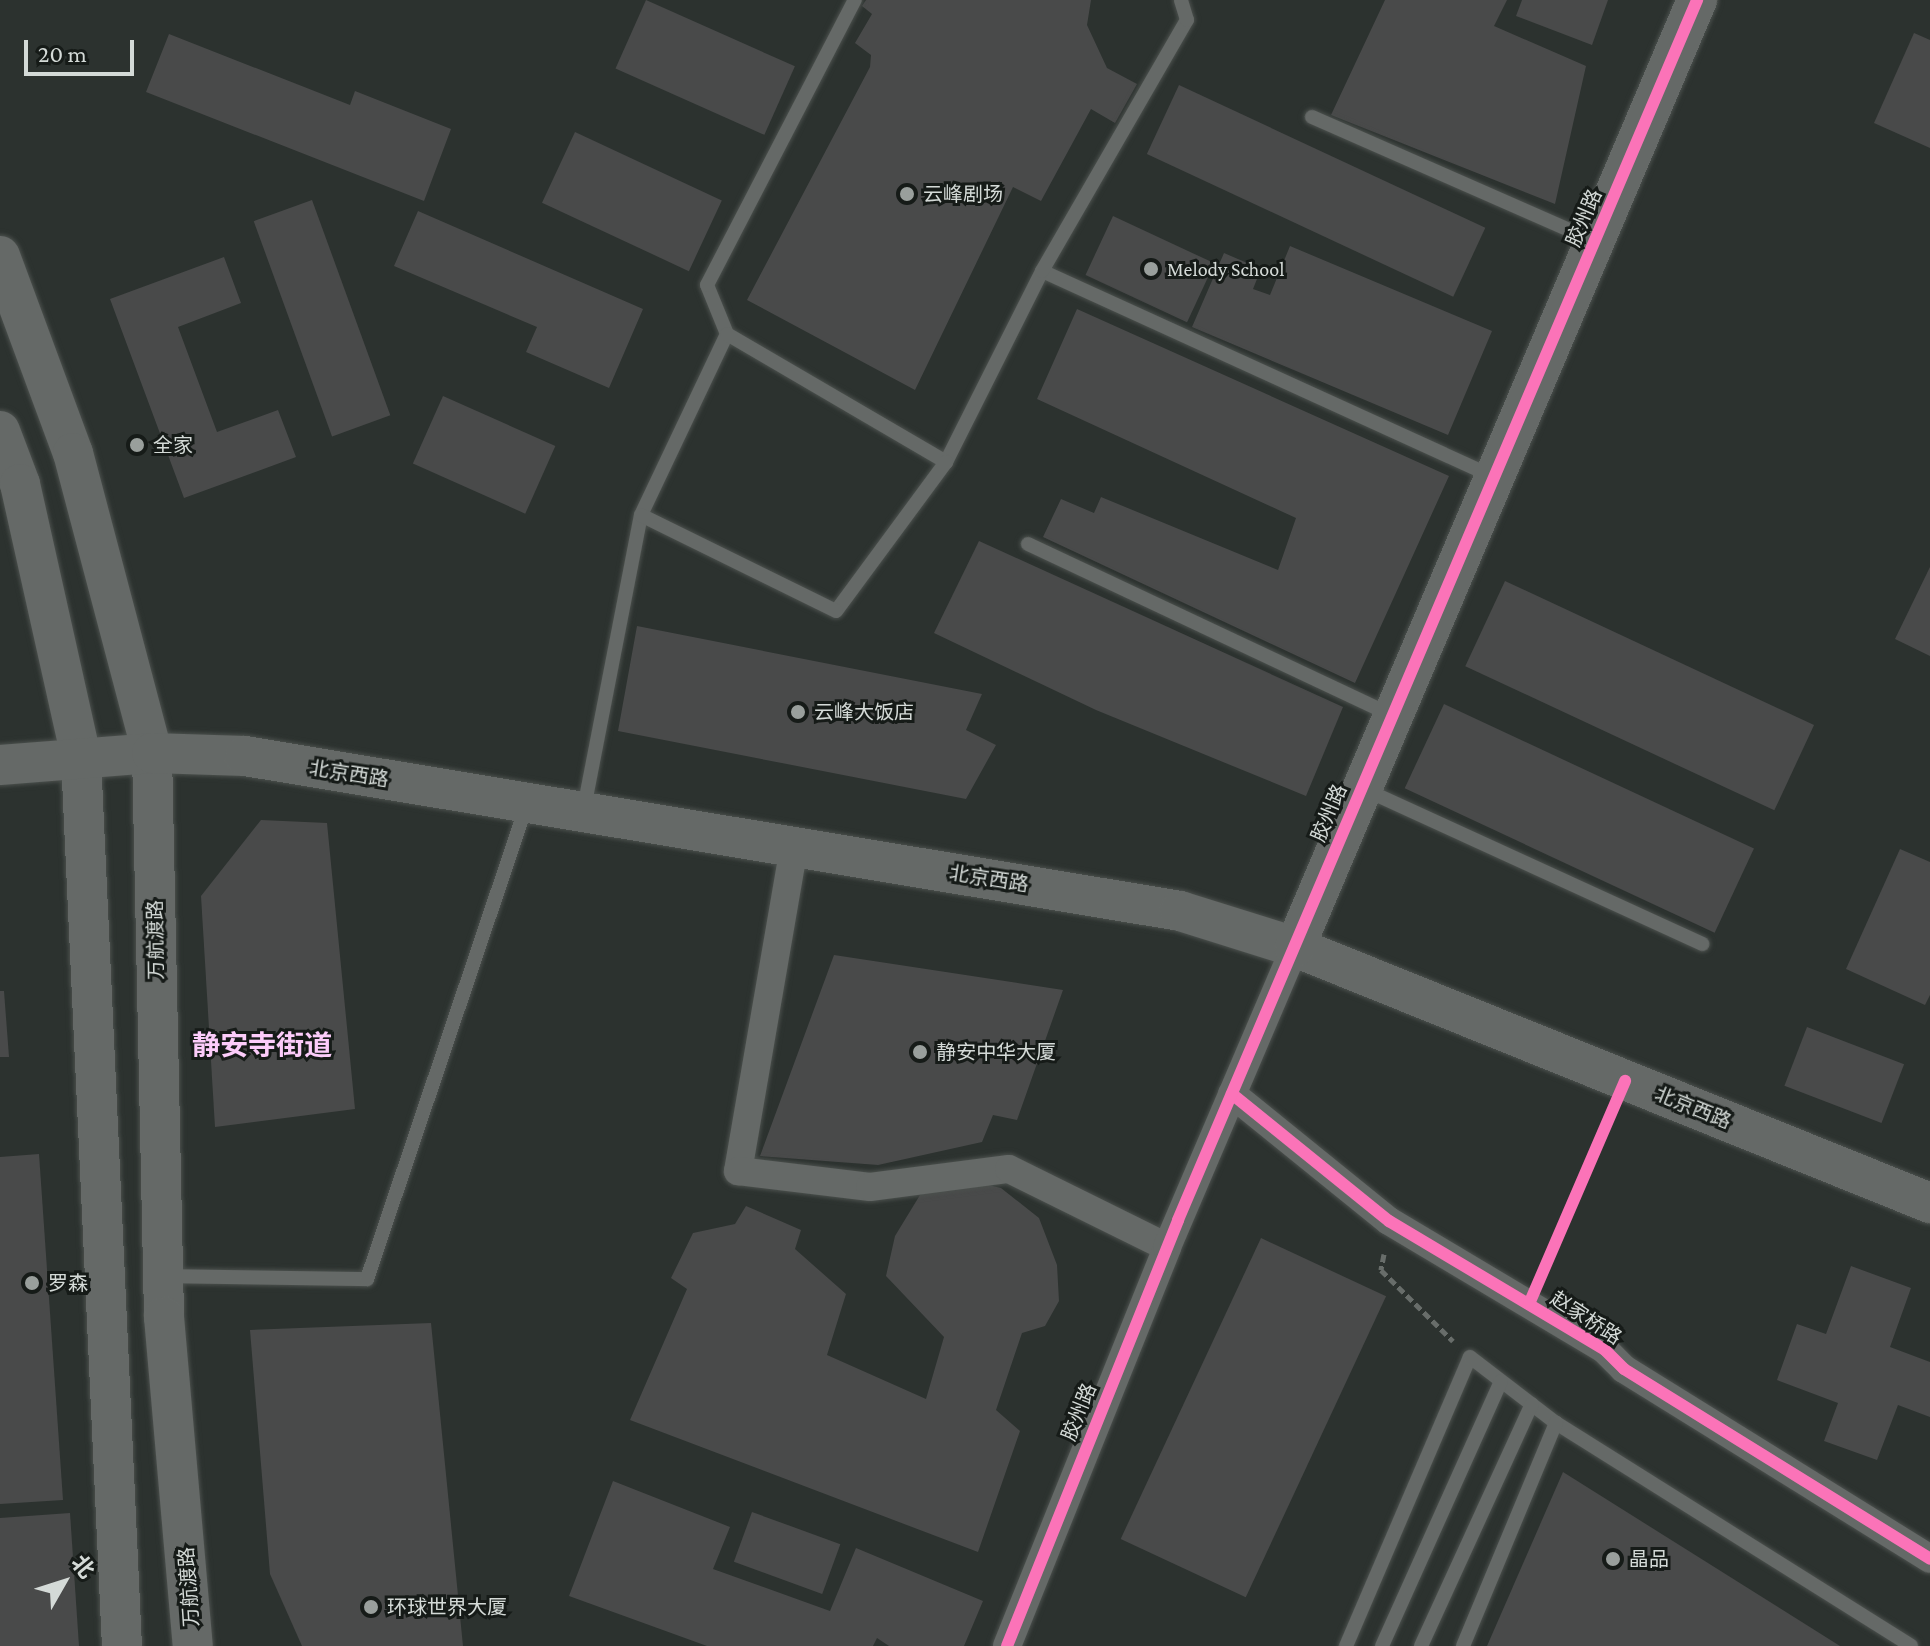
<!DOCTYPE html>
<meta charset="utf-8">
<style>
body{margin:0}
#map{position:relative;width:1930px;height:1646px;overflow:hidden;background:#2c322f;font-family:"Crimson Pro","Noto Sans SC",serif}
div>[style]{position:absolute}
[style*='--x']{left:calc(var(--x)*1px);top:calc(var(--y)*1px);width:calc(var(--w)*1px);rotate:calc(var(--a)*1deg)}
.building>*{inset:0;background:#494a4a;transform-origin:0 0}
.path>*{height:5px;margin-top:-2.5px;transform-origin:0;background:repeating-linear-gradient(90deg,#686d6a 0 8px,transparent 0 12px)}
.roads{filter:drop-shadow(0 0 2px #4b504d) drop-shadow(0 0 2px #4b504d)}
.lane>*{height:14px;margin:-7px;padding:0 7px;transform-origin:7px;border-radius:7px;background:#656967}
.street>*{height:28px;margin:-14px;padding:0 14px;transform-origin:14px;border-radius:14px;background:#656967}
.secondary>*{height:40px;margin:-20px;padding:0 20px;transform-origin:20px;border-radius:20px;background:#656967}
.cycleway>*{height:12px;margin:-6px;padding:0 6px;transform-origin:6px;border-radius:6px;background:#fb73b8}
.dots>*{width:22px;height:22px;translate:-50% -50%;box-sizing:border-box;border:4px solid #161b18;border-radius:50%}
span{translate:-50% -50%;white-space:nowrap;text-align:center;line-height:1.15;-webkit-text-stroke:6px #161b18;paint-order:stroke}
.poi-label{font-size:20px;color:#d4dad7}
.left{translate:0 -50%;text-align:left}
.street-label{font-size:20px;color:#d4dad7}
.district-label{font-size:28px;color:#fcccfa;font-weight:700}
.north{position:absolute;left:24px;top:1542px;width:80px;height:80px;-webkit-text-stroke:6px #161b18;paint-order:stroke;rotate:51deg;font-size:22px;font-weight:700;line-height:32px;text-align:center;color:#d4dad7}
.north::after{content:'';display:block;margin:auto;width:28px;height:36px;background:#d4dad7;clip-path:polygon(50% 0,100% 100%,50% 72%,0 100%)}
.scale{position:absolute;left:24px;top:40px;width:110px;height:36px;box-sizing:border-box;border:4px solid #d4dad7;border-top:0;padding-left:10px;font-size:24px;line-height:28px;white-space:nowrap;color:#d4dad7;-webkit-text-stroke:6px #161b18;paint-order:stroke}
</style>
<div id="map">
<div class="building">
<i style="left:646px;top:0;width:163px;height:75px;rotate:24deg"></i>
<i style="clip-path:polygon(866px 0,1091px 0,1087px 25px,1107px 68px,1137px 84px,1115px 123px,1091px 109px,1041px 201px,1013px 187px,915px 390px,747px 300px,870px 67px,871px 55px,855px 43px,872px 14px,862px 6px)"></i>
<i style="clip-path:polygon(1385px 0,1507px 0,1494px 26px,1586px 66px,1555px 204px,1331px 115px)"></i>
<i style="clip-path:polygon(1522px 0,1608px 0,1592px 45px,1516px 16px)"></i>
<i style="clip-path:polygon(1914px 33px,1930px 40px,1930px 148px,1874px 123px)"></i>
<i style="clip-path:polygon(169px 34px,350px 105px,355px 91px,451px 129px,424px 201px,146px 92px)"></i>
<i style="left:1179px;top:85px;width:338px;height:76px;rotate:25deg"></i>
<i style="left:575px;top:132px;width:162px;height:78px;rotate:25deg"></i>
<i style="left:312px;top:200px;width:229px;height:62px;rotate:70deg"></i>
<i style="clip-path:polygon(418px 211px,643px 309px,609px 388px,526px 352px,537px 327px,394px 266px)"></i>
<i style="left:1113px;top:216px;width:112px;height:65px;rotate:25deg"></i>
<i style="clip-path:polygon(1290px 246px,1492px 331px,1448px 435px,1192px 327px,1224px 253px,1261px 269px,1253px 289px,1270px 295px)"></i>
<i style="clip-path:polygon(224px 257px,241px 303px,178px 327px,217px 432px,278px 410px,296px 457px,184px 498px,110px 299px)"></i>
<i style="clip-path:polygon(1077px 309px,1449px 476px,1355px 683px,1043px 537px,1061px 499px,1094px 513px,1101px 497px,1278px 570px,1296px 518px,1037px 399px)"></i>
<i style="left:443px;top:396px;width:123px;height:74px;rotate:24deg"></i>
<i style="clip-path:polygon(979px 541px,1343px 707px,1306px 796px,1096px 710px,934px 633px)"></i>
<i style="clip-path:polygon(1930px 567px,1930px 656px,1895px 639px)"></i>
<i style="left:1505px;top:581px;width:341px;height:94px;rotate:25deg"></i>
<i style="clip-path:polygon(637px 626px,982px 694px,966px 730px,996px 745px,966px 799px,618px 731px)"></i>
<i style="left:1444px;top:704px;width:342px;height:93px;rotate:25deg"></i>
<i style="clip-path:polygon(261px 820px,327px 823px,355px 1109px,215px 1127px,201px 896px)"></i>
<i style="clip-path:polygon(1900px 849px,1930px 862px,1930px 995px,1925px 1005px,1846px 969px)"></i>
<i style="clip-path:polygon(834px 955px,1063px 990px,1017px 1120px,993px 1115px,982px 1142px,878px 1165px,760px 1156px)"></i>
<i style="clip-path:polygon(0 991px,4px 991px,9px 1057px,0 1057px)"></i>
<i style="left:1807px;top:1027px;width:104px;height:63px;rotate:21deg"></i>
<i style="clip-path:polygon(39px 1154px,63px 1500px,0 1504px,0 1157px)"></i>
<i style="clip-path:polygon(958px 1178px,1001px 1188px,1039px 1218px,1057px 1265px,1059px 1301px,1045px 1326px,1022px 1333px,996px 1410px,1020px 1431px,978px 1552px,630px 1420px,687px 1289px,671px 1278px,693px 1233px,735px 1224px,746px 1206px,801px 1230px,795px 1249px,846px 1294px,827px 1355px,926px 1399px,944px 1337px,886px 1276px,895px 1236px,920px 1195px)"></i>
<i style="left:1261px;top:1238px;width:138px;height:332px;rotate:25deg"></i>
<i style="clip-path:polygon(1851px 1266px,1911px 1288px,1890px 1347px,1930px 1362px,1930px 1417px,1898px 1405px,1877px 1460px,1824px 1441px,1838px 1403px,1777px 1380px,1797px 1324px,1826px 1334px)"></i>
<i style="clip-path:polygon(431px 1323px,463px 1646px,302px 1646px,270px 1574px,250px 1330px)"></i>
<i style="clip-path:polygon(1563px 1472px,1840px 1646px,1487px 1646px)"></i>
<i style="clip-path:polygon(613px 1481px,730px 1527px,713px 1569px,830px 1611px,856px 1548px,983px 1601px,964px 1646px,889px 1646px,877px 1638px,873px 1646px,707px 1646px,569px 1596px)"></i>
<i style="left:752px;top:1512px;width:94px;height:53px;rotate:20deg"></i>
<i style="clip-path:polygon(70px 1513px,79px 1646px,0 1646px,0 1518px)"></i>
</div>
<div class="path">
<i style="--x:1384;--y:1254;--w:16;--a:101"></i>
<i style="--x:1381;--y:1270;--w:101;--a:44.6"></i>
</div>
<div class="roads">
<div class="lane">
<i style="--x:1312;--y:117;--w:306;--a:23.7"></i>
<i style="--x:1042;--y:271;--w:494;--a:24.5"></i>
<i style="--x:727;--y:334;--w:53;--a:-112.2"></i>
<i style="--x:707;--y:285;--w:321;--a:-62.6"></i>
<i style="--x:946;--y:462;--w:214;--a:-63.3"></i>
<i style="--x:1042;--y:271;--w:290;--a:-60"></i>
<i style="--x:1187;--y:20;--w:21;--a:-107"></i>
<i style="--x:1028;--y:544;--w:402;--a:25.2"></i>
<i style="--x:1366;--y:790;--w:370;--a:24.6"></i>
<i style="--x:584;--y:808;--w:298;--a:-79"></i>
<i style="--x:641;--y:515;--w:200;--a:-64.6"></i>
<i style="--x:727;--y:334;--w:254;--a:30.3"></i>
<i style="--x:946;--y:462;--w:185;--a:126.4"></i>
<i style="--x:836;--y:611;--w:217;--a:-153.8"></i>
<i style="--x:166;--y:1276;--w:201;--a:0.9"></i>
<i style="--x:367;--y:1279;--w:501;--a:-71.38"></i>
<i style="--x:1346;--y:1646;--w:314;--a:-66.8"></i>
<i style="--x:1470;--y:1357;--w:108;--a:37.5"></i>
<i style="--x:1556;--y:1423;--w:419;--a:32.1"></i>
<i style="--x:1382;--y:1646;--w:290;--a:-65.8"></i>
<i style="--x:1421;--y:1646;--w:266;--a:-65.4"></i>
<i style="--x:1463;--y:1646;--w:242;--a:-67.4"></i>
</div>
<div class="street">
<i style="--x:794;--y:847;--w:329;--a:99.8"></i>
<i style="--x:738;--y:1171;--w:133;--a:6.9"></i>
<i style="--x:870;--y:1187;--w:140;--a:-7.4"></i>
<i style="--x:1009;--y:1169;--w:176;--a:26.3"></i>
<i style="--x:1232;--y:1094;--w:202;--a:39"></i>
<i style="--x:1389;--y:1221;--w:252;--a:30.8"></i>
<i style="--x:1605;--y:1350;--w:27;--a:45"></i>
<i style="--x:1624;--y:1369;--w:360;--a:31.8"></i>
<i style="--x:1007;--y:1646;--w:430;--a:-68.1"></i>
<i style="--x:1167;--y:1247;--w:326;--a:-66.9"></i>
</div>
<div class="secondary">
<i style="--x:0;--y:256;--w:210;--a:69.7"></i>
<i style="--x:73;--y:453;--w:310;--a:75.2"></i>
<i style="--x:152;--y:753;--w:564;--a:88.78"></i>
<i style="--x:164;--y:1317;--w:330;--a:85"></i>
<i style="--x:0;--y:431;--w:57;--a:69.3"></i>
<i style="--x:20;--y:484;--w:281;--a:77.4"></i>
<i style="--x:81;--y:758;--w:889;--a:87.36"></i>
<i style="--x:0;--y:765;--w:152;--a:-4.5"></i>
<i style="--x:152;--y:753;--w:93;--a:1.8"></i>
<i style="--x:245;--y:756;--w:948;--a:9.41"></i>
<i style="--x:1180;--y:911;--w:121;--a:17.4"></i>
<i style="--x:1295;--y:947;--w:685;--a:21.96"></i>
<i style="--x:1295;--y:947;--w:1029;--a:-67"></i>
</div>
</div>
<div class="cycleway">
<i style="--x:1232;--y:1094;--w:202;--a:39"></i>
<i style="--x:1389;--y:1221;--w:252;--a:30.8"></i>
<i style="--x:1605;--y:1350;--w:27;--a:45"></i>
<i style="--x:1624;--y:1369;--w:360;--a:31.8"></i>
<i style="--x:1529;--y:1304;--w:243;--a:-66.7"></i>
<i style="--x:1007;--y:1646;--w:459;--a:-68.1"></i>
<i style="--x:1178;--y:1220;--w:1326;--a:-66.95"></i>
</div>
<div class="dots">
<i style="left:907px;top:194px;background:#999f9c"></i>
<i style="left:1151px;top:269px;background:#999f9c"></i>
<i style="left:137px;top:445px;background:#999f9c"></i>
<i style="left:798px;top:712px;background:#999f9c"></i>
<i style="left:920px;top:1052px;background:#999f9c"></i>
<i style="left:32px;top:1283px;background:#999f9c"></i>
<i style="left:1613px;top:1559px;background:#999f9c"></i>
<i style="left:371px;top:1607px;background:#999f9c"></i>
</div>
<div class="poi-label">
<span class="left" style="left:923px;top:194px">云峰剧场</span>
<span class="left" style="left:1167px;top:269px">Melody School</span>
<span class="left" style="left:153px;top:445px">全家</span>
<span class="left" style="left:814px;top:712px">云峰大饭店</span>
<span class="left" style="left:936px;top:1052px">静安中华大厦</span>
<span class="left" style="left:48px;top:1283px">罗森</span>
<span class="left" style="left:1629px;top:1559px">晶品</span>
<span class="left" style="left:387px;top:1607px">环球世界大厦</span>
</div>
<div class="street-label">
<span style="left:1584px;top:218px;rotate:-67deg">胶州路</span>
<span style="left:349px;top:774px;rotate:9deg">北京西路</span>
<span style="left:1329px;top:813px;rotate:-67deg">胶州路</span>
<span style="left:989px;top:879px;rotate:9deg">北京西路</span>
<span style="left:156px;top:940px;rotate:-91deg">万航渡路</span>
<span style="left:1693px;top:1108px;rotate:22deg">北京西路</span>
<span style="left:1586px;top:1318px;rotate:33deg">赵家桥路</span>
<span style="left:1079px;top:1412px;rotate:-68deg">胶州路</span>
<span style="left:189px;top:1587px;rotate:-94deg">万航渡路</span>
</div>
<div class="district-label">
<span style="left:262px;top:1046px">静安寺街道</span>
</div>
<div class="north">北</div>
<div class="scale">20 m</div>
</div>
